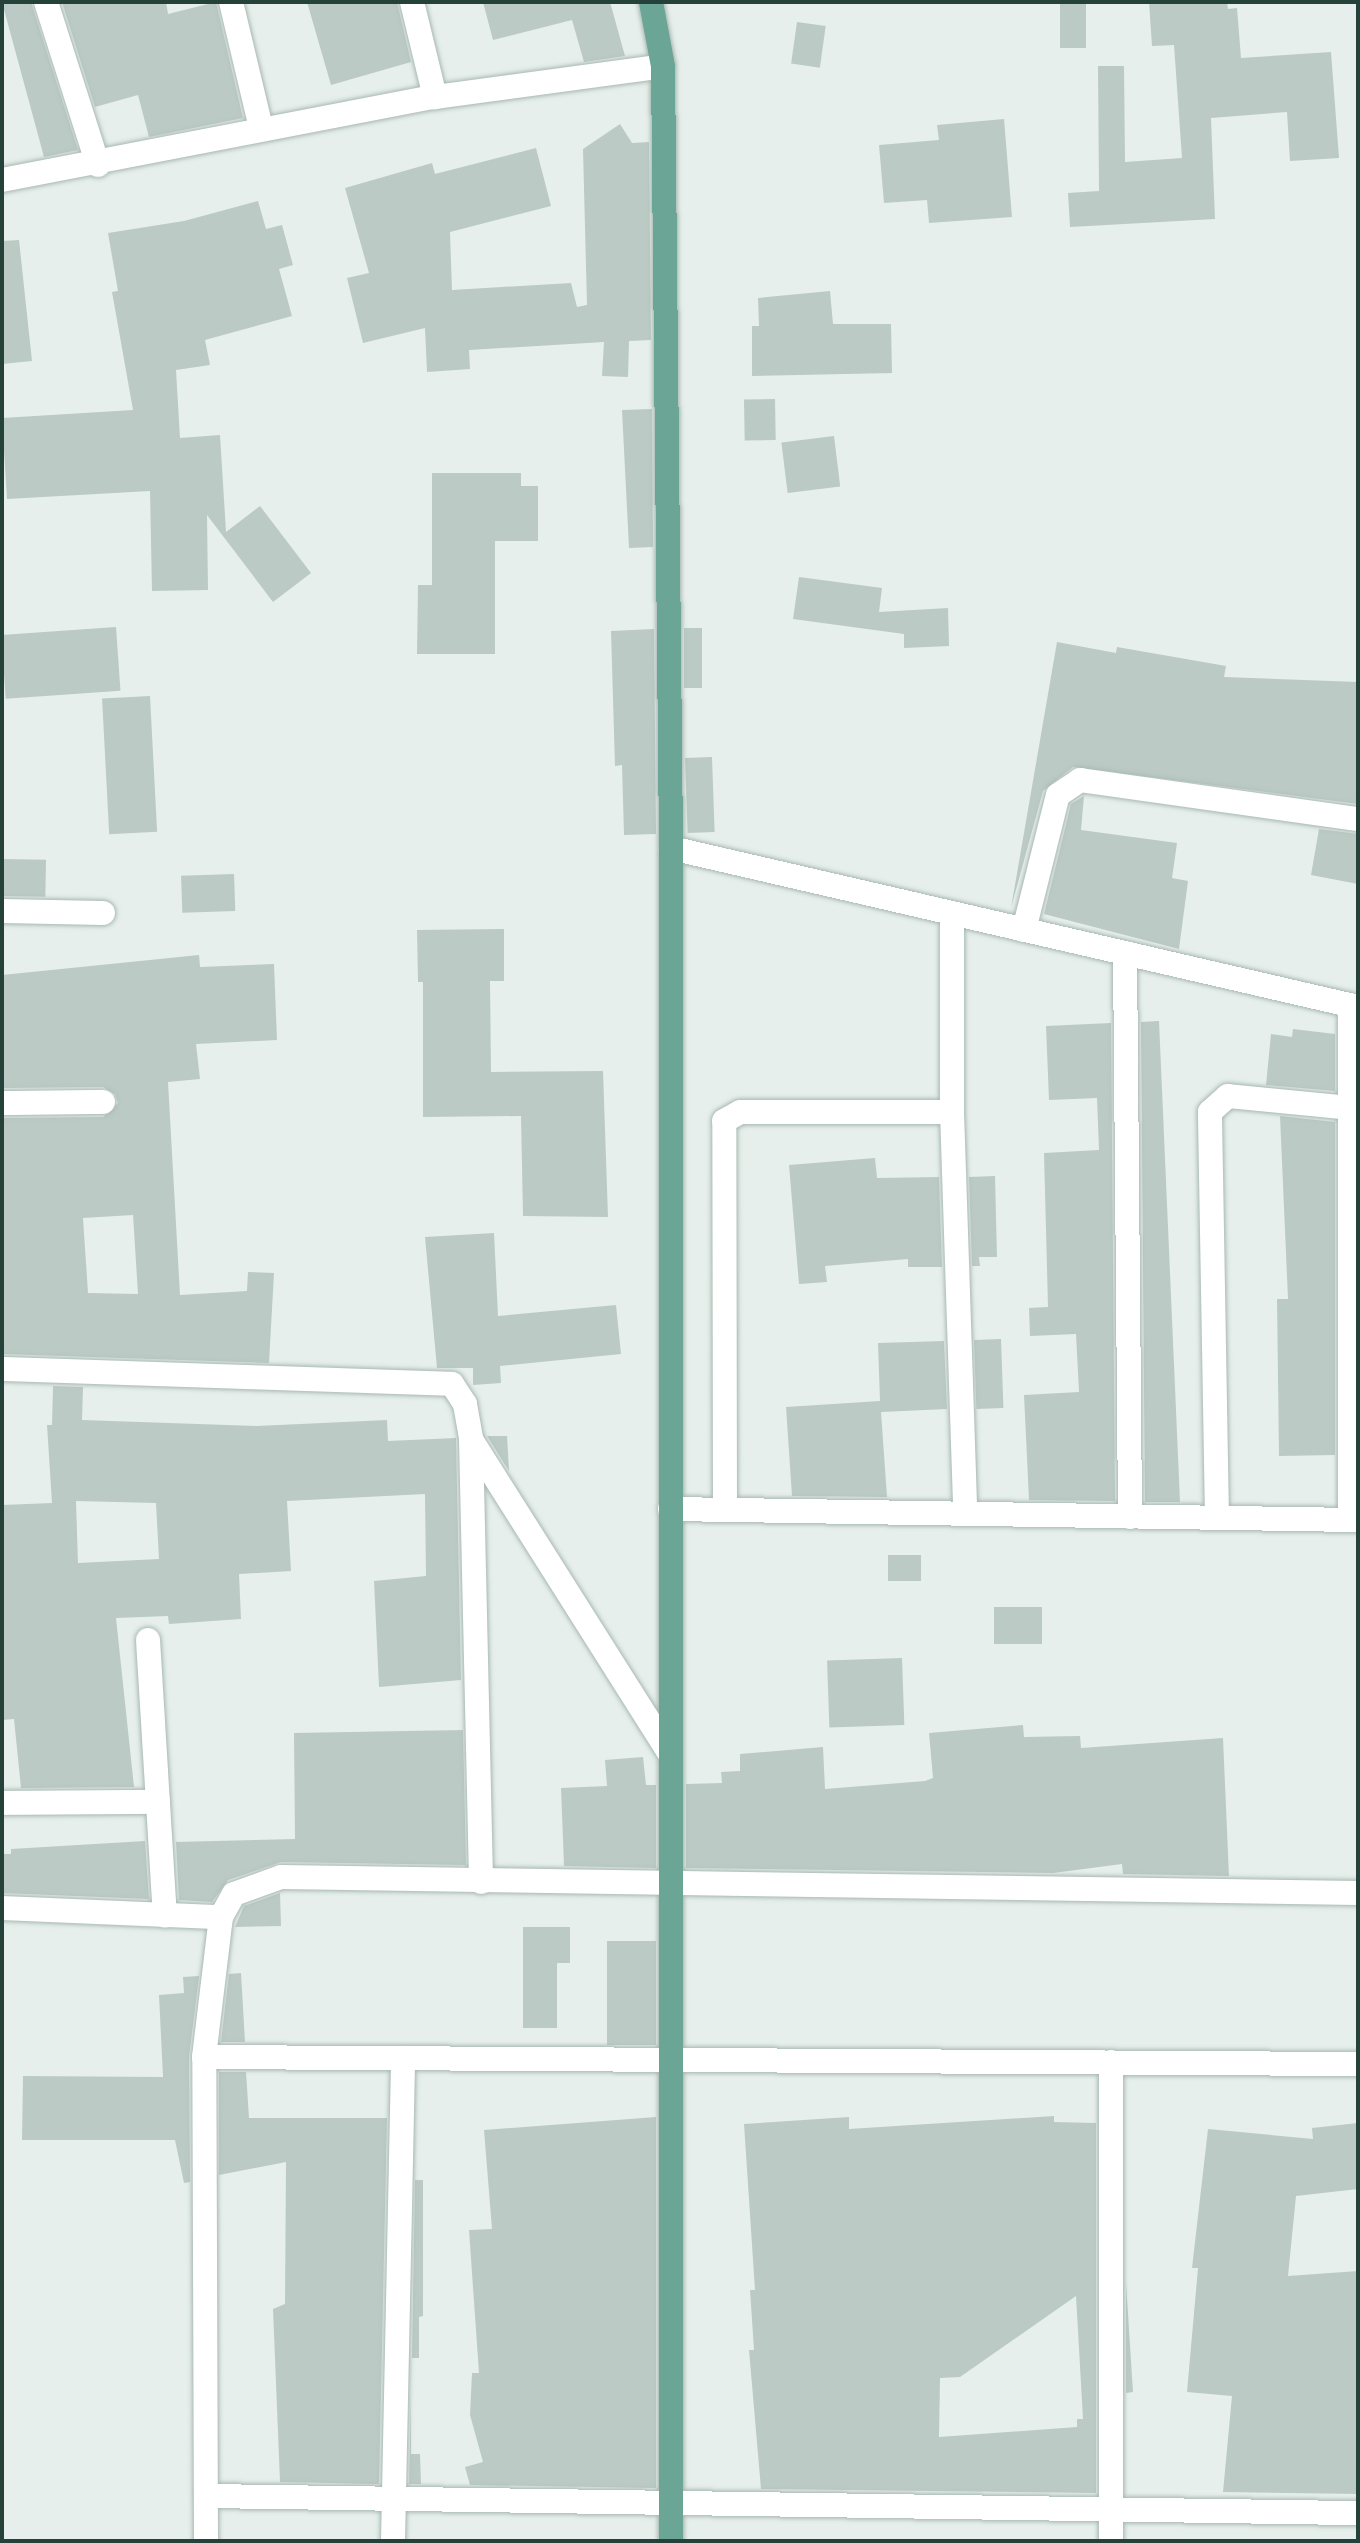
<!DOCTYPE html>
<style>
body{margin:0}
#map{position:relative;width:1360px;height:2543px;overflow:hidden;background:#e6efeb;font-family:"Asap Condensed",sans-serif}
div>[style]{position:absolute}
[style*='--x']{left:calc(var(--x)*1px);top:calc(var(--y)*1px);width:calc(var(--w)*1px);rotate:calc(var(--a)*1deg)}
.building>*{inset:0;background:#bbcac4;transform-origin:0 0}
.roads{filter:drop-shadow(0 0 2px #a8b8b2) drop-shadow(0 0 2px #a8b8b2)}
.minor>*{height:24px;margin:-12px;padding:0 12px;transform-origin:12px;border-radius:12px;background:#fff}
.primary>*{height:24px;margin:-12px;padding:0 12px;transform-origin:12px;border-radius:12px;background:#6aa596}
span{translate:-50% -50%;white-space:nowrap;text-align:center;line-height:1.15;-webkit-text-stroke:6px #f7fbf9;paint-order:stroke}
.frame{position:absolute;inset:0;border:4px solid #24423a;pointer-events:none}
</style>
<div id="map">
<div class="building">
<i style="clip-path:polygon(2px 2px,31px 2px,78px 150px,44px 157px)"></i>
<i style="clip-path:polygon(62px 2px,166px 2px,168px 14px,216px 2px,243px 118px,149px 137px,138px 95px,95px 107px)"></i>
<i style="clip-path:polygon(307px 2px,397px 2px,411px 62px,331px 85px)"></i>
<i style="clip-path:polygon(483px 2px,610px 2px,625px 56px,584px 62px,572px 20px,493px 40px)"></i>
<i style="left:1060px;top:2px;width:26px;height:46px"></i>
<i style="clip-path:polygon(1149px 2px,1227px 2px,1228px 9px,1237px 8px,1241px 58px,1331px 52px,1339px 158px,1290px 161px,1287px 112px,1211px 118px,1215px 219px,1070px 227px,1068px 193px,1099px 191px,1098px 66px,1124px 66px,1125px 162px,1182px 158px,1174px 45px,1152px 46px)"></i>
<i style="left:797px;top:22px;width:29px;height:42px;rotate:8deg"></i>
<i style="clip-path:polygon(1004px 119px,1012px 217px,929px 223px,927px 200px,884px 203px,879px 145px,939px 140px,937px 125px)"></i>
<i style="clip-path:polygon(620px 124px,632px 143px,649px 142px,651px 340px,629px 341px,628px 377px,602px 376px,604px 342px,469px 350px,470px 369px,427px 372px,425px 328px,363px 343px,347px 278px,369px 273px,345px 188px,432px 163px,435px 174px,536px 148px,551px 206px,450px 232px,452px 290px,571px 283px,577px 307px,587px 305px,583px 149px)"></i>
<i style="clip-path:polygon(258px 201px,266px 229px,282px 225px,293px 265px,279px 269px,292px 316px,205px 340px,210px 365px,176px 370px,180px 438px,220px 435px,226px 532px,260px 506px,311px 573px,273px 602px,207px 515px,208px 590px,152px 591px,150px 491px,7px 499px,2px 418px,133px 410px,112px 292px,118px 291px,108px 233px,184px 221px)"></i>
<i style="clip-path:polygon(19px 240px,32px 361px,2px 364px,2px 241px)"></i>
<i style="clip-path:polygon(830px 291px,833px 324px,891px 324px,892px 373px,752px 376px,752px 326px,759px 326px,758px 298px)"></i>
<i style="left:775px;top:399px;width:41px;height:31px;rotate:89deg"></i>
<i style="clip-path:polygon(652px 409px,653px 547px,629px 548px,622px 410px)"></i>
<i style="left:834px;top:436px;width:51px;height:53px;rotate:83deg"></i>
<i style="clip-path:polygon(432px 473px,521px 473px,521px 486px,538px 486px,538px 541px,495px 541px,495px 654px,417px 654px,418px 585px,432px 585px)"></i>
<i style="clip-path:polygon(799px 577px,882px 588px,879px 612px,948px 608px,949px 646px,904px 648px,904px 634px,793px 619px)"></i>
<i style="left:116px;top:627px;width:64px;height:115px;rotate:86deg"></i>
<i style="left:684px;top:628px;width:18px;height:60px"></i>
<i style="clip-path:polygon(654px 629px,656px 834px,624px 835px,622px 765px,615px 766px,611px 631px)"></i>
<i style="clip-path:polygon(1057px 642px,1116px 653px,1117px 647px,1226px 666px,1224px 677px,1358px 682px,1358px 804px,1073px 767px,1043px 791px,1011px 908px)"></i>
<i style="left:150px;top:696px;width:136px;height:48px;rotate:87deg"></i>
<i style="left:712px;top:757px;width:75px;height:27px;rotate:88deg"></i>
<i style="clip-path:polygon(1084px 796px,1081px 830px,1177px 843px,1172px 878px,1188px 881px,1179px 949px,1044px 914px,1071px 804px)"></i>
<i style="clip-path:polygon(1319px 829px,1358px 834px,1358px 884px,1311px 875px)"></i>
<i style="left:2px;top:859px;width:44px;height:37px;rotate:1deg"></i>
<i style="left:234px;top:874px;width:37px;height:53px;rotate:88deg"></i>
<i style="clip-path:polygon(504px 929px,504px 981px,490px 981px,491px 1072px,603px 1071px,608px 1217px,523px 1216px,521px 1116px,423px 1117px,423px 982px,418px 982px,417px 930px)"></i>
<i style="clip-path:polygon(evenodd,199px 955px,200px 967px,274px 964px,277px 1040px,196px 1044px,200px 1079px,168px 1082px,180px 1295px,247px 1291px,248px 1272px,274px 1273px,269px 1363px,2px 1354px,2px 1118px,103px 1117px,118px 1103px,115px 1094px,103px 1087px,2px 1088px,2px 975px,199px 955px,133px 1215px,138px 1294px,88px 1293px,83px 1218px,133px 1215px)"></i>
<i style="clip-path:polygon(1159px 1021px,1180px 1502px,1145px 1502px,1141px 1022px)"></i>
<i style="clip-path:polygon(1111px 1023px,1115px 1501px,1029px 1500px,1024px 1395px,1079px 1392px,1076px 1334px,1030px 1336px,1029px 1308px,1048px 1307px,1044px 1153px,1099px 1150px,1097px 1098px,1049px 1100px,1046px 1026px)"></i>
<i style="clip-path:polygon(1293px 1029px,1335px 1034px,1335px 1091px,1266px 1085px,1271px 1034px,1292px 1037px)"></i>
<i style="clip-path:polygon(1280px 1116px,1335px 1122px,1335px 1455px,1279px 1456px,1277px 1299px,1288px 1299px)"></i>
<i style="clip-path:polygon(875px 1158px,877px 1178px,939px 1177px,942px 1267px,908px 1267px,908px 1259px,825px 1266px,827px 1282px,799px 1284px,789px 1165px)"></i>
<i style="clip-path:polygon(995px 1176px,997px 1257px,979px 1257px,980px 1266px,972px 1266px,969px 1177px)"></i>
<i style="clip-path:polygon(494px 1233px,498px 1316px,616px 1305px,621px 1354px,500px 1366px,501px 1383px,473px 1385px,473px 1368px,437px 1368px,425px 1237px)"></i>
<i style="left:1001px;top:1339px;width:69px;height:27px;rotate:88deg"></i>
<i style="clip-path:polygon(944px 1341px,947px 1409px,881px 1412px,887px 1497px,792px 1496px,786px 1407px,880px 1401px,878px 1343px)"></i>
<i style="clip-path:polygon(evenodd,53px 1386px,83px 1387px,82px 1420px,257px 1426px,387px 1420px,388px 1441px,456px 1438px,461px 1680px,379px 1687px,374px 1581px,426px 1576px,425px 1494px,287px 1501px,291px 1571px,239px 1574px,241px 1619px,169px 1624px,168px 1616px,116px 1618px,134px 1787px,21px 1788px,14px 1719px,2px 1720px,2px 1505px,52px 1503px,47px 1425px,52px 1425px,53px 1386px,76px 1501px,156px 1503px,159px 1559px,78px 1563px,76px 1501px)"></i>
<i style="clip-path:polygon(487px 1436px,507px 1436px,509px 1471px)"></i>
<i style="left:888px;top:1555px;width:33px;height:26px"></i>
<i style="left:994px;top:1607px;width:48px;height:37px"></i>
<i style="left:902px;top:1658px;width:67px;height:75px;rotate:88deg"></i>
<i style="clip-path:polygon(1023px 1725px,1024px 1737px,1080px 1736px,1081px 1748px,1223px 1738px,1229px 1876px,1123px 1874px,1122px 1864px,1053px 1873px,686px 1868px,686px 1784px,722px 1783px,721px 1772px,740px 1771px,740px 1754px,823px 1747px,825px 1789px,925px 1781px,933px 1778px,929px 1733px)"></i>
<i style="clip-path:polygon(463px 1730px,466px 1865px,281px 1862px,228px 1880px,212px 1902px,179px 1900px,176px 1842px,295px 1839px,294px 1733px)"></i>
<i style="clip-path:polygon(643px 1757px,646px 1785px,656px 1785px,656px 1868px,564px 1866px,561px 1788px,607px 1786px,605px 1760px)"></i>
<i style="clip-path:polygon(145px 1841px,149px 1899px,2px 1893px,2px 1854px,11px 1854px,11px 1849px)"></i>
<i style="clip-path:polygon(280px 1893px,281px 1926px,235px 1927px,244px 1906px)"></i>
<i style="clip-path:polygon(523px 1927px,570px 1927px,570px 1963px,557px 1963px,557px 2028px,523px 2028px)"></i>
<i style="left:656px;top:1941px;width:104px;height:49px;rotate:90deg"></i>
<i style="clip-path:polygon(241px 1973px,245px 2042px,221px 2042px,229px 1974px)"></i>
<i style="clip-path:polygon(199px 1976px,189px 2057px,190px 2182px,184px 2183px,175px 2140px,22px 2140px,23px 2076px,163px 2077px,159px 1995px,184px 1993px,183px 1977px)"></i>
<i style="clip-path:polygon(219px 2072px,246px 2072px,249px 2118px,387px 2118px,379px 2484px,280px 2482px,273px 2309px,285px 2304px,286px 2162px,219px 2175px)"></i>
<i style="clip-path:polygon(evenodd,1054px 2116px,1054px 2122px,1096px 2123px,1096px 2493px,761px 2489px,749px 2350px,754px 2350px,750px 2290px,755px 2290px,744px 2124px,849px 2117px,849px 2129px,1054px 2116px,1076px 2296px,1083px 2419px,1077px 2419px,1077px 2427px,939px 2437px,940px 2378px,960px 2377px,1076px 2296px)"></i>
<i style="clip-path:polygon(656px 2117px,656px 2488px,470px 2485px,465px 2467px,483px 2462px,470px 2415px,472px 2373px,479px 2373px,469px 2230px,492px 2229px,484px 2130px)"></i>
<i style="clip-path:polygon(1358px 2123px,1358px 2189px,1296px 2196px,1288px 2276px,1358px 2271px,1358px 2494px,1223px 2492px,1232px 2396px,1187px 2392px,1198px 2268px,1192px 2268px,1208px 2129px,1313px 2139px,1312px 2128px)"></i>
<i style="clip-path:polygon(415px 2180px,423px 2180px,423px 2316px,419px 2317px,419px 2358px,412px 2358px)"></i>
<i style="clip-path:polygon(1126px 2283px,1133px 2392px,1126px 2393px)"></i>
<i style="clip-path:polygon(411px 2398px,411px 2454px,420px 2454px,421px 2484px,409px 2484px)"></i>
</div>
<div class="roads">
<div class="minor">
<i style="--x:46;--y:2;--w:171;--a:72.3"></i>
<i style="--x:231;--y:2;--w:130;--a:76.6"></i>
<i style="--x:412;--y:2;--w:98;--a:76.4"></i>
<i style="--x:2;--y:180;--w:441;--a:-10.9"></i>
<i style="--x:435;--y:97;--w:230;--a:-7.7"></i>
<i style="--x:671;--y:848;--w:705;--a:13.03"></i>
<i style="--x:2;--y:911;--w:101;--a:1.1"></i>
<i style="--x:952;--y:913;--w:199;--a:90"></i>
<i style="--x:952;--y:1112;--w:402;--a:88.1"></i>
<i style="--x:1024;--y:930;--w:139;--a:-75.9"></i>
<i style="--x:1058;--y:795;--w:27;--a:-34"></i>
<i style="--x:1080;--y:780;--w:281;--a:8"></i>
<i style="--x:1125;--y:953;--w:564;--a:89.49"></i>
<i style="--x:1350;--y:1005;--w:515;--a:90"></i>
<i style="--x:2;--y:1103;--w:101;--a:-0.6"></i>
<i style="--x:2;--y:1369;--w:450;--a:1.9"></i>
<i style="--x:452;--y:1384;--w:24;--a:57"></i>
<i style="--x:465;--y:1404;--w:36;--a:80"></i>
<i style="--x:471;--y:1439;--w:443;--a:88.7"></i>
<i style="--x:472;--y:1441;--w:370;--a:57.7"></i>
<i style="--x:670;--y:1509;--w:688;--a:0.92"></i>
<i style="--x:725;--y:1510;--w:389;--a:-90.1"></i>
<i style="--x:724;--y:1121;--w:18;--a:-29"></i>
<i style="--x:740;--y:1112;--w:212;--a:0"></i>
<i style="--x:1217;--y:1518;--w:406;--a:-91"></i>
<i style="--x:1210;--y:1112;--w:24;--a:-42"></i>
<i style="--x:1228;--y:1096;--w:123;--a:5.6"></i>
<i style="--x:148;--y:1640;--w:276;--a:86.5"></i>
<i style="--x:2;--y:1803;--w:156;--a:-0.4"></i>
<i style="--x:2;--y:1908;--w:219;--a:2.4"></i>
<i style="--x:204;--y:2057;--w:1154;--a:0.35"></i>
<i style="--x:1111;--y:2062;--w:479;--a:90"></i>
<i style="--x:206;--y:2496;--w:1152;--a:0.85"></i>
<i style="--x:206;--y:2541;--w:484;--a:-90.2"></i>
<i style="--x:204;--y:2057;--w:141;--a:-83.1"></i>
<i style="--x:221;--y:1917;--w:26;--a:-61"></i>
<i style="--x:234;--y:1894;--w:50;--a:-19.9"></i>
<i style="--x:281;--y:1877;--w:1077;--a:0.85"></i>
<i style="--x:393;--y:2541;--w:483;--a:-88.8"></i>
</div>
<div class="primary">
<i style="--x:651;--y:2;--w:65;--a:79.4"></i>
<i style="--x:663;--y:66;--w:782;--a:89.41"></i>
<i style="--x:671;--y:848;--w:1693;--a:90"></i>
</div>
</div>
<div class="frame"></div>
</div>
